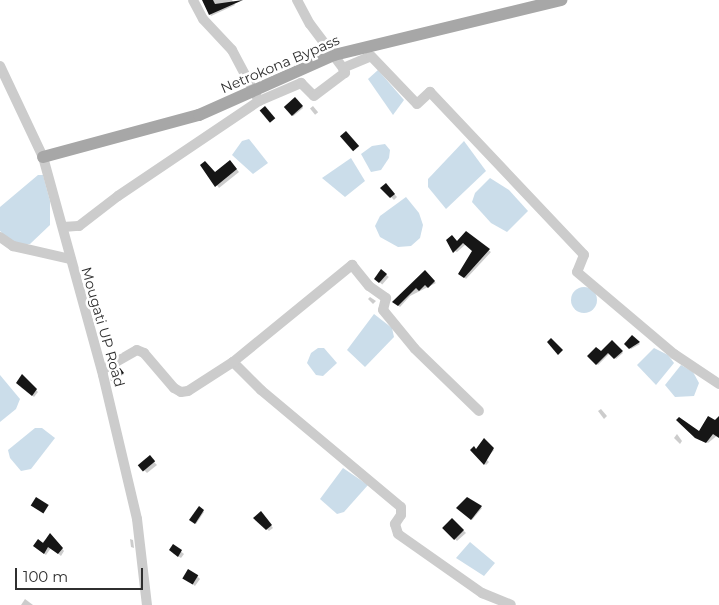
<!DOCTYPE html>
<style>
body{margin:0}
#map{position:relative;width:719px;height:605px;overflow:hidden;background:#fff;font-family:Montserrat,sans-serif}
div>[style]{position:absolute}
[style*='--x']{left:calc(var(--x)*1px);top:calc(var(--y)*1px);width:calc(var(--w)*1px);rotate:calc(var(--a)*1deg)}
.water>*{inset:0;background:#cbddea}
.round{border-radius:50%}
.shadow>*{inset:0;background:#0003;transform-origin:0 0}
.building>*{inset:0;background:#161616;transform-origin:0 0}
.minor>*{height:10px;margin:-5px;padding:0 5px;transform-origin:5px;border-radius:5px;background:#ccc}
.major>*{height:12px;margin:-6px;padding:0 6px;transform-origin:6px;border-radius:6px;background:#a7a7a7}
span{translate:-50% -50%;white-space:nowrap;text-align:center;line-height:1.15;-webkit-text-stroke:5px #fff;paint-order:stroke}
.street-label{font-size:14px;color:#2f2f2f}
.scale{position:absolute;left:15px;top:568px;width:128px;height:22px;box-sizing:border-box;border:2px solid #2f2f2f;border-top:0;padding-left:6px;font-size:15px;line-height:18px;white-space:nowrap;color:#2f2f2f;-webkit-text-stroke:4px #fff;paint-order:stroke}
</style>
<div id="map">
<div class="water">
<i style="clip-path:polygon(378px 70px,404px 100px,393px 115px,368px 79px)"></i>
<i style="clip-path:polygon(249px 139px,268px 163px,253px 174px,232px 155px,242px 141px)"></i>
<i style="clip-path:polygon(464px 141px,486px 171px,446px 209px,428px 187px,428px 179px)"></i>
<i style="clip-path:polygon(385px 144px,390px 150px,389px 158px,381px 170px,371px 172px,361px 154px,372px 146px)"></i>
<i style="clip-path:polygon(351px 158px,365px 181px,345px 197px,322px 178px)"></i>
<i style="clip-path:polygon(38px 175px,43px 175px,50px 201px,50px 225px,30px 244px,14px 244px,0 231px,0 207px)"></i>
<i style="clip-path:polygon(490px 178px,509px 190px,528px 211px,507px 232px,491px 223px,472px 202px,475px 193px)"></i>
<i style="clip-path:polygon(406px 197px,419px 213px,423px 225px,420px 238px,411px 246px,398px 247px,380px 237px,375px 226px,380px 216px)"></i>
<i class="round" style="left:571px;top:287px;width:26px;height:26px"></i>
<i style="clip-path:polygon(374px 314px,392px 328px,394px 337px,365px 367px,347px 350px)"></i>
<i style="clip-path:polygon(318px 348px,324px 348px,337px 363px,323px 376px,316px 375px,307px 363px,311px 353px)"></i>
<i style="clip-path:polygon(654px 348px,668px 355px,674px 363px,656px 385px,637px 365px)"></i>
<i style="clip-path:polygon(681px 365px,693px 372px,699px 383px,694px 396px,675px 397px,665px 385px)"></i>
<i style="clip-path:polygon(0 375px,20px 399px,16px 409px,0 422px)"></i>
<i style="clip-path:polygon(35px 428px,42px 428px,55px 438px,31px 469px,21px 471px,10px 458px,8px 450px)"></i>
<i style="clip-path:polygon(343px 468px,368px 485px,344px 512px,337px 514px,320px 499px)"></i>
<i style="clip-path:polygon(470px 542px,495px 563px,484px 576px,456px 558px)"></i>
</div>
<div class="shadow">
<i style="clip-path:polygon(203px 0,232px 0,235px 5px,211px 16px)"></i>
<i style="left:295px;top:98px;width:13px;height:13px;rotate:51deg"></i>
<i style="left:313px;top:106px;width:8px;height:4px;rotate:50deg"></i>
<i style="clip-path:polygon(230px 161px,239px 172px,219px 188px,202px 165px,215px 174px)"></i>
<i style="clip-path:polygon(386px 185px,397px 197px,394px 200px,382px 188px)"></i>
<i style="clip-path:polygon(466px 233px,491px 252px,466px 279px,462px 275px,473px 251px,466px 244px,457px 252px,451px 249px)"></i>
<i style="left:382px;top:271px;width:9px;height:10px;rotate:41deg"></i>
<i style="clip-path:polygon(425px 272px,436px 283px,410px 296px,400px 307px,394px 302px)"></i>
<i style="clip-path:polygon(370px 297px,376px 301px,373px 304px,368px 299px)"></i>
<i style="clip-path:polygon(632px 337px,640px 344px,631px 349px,625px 344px)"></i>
<i style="clip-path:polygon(612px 342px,623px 353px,616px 359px,610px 353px,598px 365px,588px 356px,601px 353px)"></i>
<i style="clip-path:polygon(120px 369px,124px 374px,113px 381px,111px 374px)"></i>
<i style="clip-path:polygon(18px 383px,36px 390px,38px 392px,34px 397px)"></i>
<i style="clip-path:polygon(601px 409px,607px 416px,604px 419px,598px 411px)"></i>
<i style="clip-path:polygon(719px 418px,719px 434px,708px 443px,698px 438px,699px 433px)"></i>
<i style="clip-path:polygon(677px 434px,682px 441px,680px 444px,674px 438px)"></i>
<i style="clip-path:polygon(484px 440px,494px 450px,486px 459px,489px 462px,486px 465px,471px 450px,476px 450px)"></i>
<i style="clip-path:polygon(152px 460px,157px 465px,147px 473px,144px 470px)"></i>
<i style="clip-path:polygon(467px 498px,482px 508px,472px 520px,457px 508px)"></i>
<i style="clip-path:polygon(199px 508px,204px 512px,196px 524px,191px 519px)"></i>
<i style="clip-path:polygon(263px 515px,273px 528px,269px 531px,254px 518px)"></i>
<i style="clip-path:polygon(452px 519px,466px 533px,457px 541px,445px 529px)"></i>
<i style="clip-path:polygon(51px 535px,64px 551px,61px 556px,51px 548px,46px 555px,36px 548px)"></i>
<i style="clip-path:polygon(130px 539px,133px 540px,134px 548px,131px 547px)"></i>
<i style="clip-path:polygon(174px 546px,184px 554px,181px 558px,173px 553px)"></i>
<i style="clip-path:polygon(197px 576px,200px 579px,195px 586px,187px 580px)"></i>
<i style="clip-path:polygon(25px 599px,33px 605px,21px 605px)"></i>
</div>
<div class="building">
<i style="clip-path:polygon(202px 0,213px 0,215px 4px,243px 0,209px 15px)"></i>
<i style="left:295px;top:97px;width:12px;height:15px;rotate:48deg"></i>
<i style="left:265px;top:106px;width:16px;height:7px;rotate:50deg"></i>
<i style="left:346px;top:131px;width:20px;height:8px;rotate:49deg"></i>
<i style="clip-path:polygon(230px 160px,237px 169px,215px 187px,200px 165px,205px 161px,215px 172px)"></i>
<i style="clip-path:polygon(386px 183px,395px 194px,390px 198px,380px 188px)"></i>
<i style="clip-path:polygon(466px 231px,490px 249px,464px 278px,458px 274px,472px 251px,463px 243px,453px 253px,446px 240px,452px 235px,457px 241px)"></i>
<i style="clip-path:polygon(381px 269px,387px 274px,379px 283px,374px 279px)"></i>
<i style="clip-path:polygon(425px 270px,435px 281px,428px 288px,425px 285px,419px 291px,416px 288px,398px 306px,392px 302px)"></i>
<i style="clip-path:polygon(632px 335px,640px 342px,629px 349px,624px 344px)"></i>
<i style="clip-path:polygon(551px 338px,563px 350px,558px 355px,547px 342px)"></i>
<i style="clip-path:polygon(612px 340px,623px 351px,614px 359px,608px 353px,596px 365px,587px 356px,596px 347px,601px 351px)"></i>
<i style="clip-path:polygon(120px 368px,124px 373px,111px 381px,110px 374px)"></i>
<i style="clip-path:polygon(22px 374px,37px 389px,32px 396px,16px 383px)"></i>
<i style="clip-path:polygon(708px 416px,715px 420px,719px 416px,719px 438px,713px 434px,706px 443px,695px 438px,676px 420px,679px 417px,699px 431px)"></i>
<i style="clip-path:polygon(484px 438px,494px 448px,484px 465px,470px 450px,474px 446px,476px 449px)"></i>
<i style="left:150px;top:455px;width:8px;height:16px;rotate:50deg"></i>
<i style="left:36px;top:497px;width:15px;height:10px;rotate:32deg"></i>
<i style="clip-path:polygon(467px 497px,482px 506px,471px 520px,456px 508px)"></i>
<i style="clip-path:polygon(199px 506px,204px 510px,195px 524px,189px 520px)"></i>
<i style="clip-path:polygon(261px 511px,272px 525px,266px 530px,253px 518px)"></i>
<i style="left:452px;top:518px;width:17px;height:14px;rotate:45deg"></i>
<i style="clip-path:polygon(50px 533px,63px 548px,58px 554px,48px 547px,44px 554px,33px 546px,38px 539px,43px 543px)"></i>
<i style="clip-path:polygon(173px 544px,182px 550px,178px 557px,169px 550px)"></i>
<i style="left:188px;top:569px;width:12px;height:11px;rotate:31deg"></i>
</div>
<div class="minor">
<i style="--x:297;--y:0;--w:27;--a:62"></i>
<i style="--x:310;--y:24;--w:55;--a:53.1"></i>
<i style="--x:343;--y:68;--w:30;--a:-23"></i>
<i style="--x:371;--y:56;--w:66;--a:46.2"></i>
<i style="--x:417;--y:104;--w:18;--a:-43"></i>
<i style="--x:430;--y:92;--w:224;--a:46.6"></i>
<i style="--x:584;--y:255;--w:18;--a:112"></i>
<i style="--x:577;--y:272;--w:127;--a:40.2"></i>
<i style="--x:674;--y:354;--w:54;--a:33.7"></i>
<i style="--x:0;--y:66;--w:101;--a:64.7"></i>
<i style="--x:43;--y:157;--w:226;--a:74.6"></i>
<i style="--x:103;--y:375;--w:148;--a:76.7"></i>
<i style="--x:137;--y:519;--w:87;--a:83.4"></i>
<i style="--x:259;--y:101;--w:46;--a:-23.2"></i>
<i style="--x:301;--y:83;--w:18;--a:45"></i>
<i style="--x:314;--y:96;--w:39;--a:-37"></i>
<i style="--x:345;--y:73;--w:5;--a:-112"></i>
<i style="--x:63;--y:227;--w:16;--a:-4"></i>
<i style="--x:79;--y:226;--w:49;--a:-37.6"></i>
<i style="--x:118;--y:196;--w:170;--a:-34"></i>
<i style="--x:259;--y:101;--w:58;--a:-117.9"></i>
<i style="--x:232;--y:50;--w:42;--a:-133.1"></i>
<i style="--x:203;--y:19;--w:21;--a:-118"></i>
<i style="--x:0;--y:237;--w:16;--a:35"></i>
<i style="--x:13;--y:246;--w:58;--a:12.8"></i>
<i style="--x:233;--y:362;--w:40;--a:45"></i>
<i style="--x:261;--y:390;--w:182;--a:39.9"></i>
<i style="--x:401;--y:507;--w:8;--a:90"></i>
<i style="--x:401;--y:515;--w:11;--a:124"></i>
<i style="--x:395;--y:524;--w:10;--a:73"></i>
<i style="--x:398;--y:534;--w:103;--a:35.1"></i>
<i style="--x:482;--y:593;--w:31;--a:22"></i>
<i style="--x:102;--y:370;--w:40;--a:-29.7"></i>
<i style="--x:137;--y:350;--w:8;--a:23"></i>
<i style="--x:144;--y:353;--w:46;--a:49.4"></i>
<i style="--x:174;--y:388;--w:8;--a:30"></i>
<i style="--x:181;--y:392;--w:7;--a:-8"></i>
<i style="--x:188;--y:391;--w:54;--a:-32.8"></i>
<i style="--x:233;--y:362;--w:154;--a:-39.2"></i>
<i style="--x:352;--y:265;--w:27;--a:51"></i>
<i style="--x:369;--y:286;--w:21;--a:35"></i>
<i style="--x:386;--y:298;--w:12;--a:104"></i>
<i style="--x:383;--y:310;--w:50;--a:50.6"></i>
<i style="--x:415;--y:349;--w:89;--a:44.1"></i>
</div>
<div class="major">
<i style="--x:43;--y:157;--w:162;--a:-15.1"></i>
<i style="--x:199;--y:115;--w:148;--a:-24"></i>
<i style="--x:334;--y:55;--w:234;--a:-13.6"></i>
</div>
<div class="street-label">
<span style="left:280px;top:64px;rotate:-23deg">Netrokona Bypass</span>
<span style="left:103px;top:327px;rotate:74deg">Mougati UP Road</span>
</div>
<div class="scale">100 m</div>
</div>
